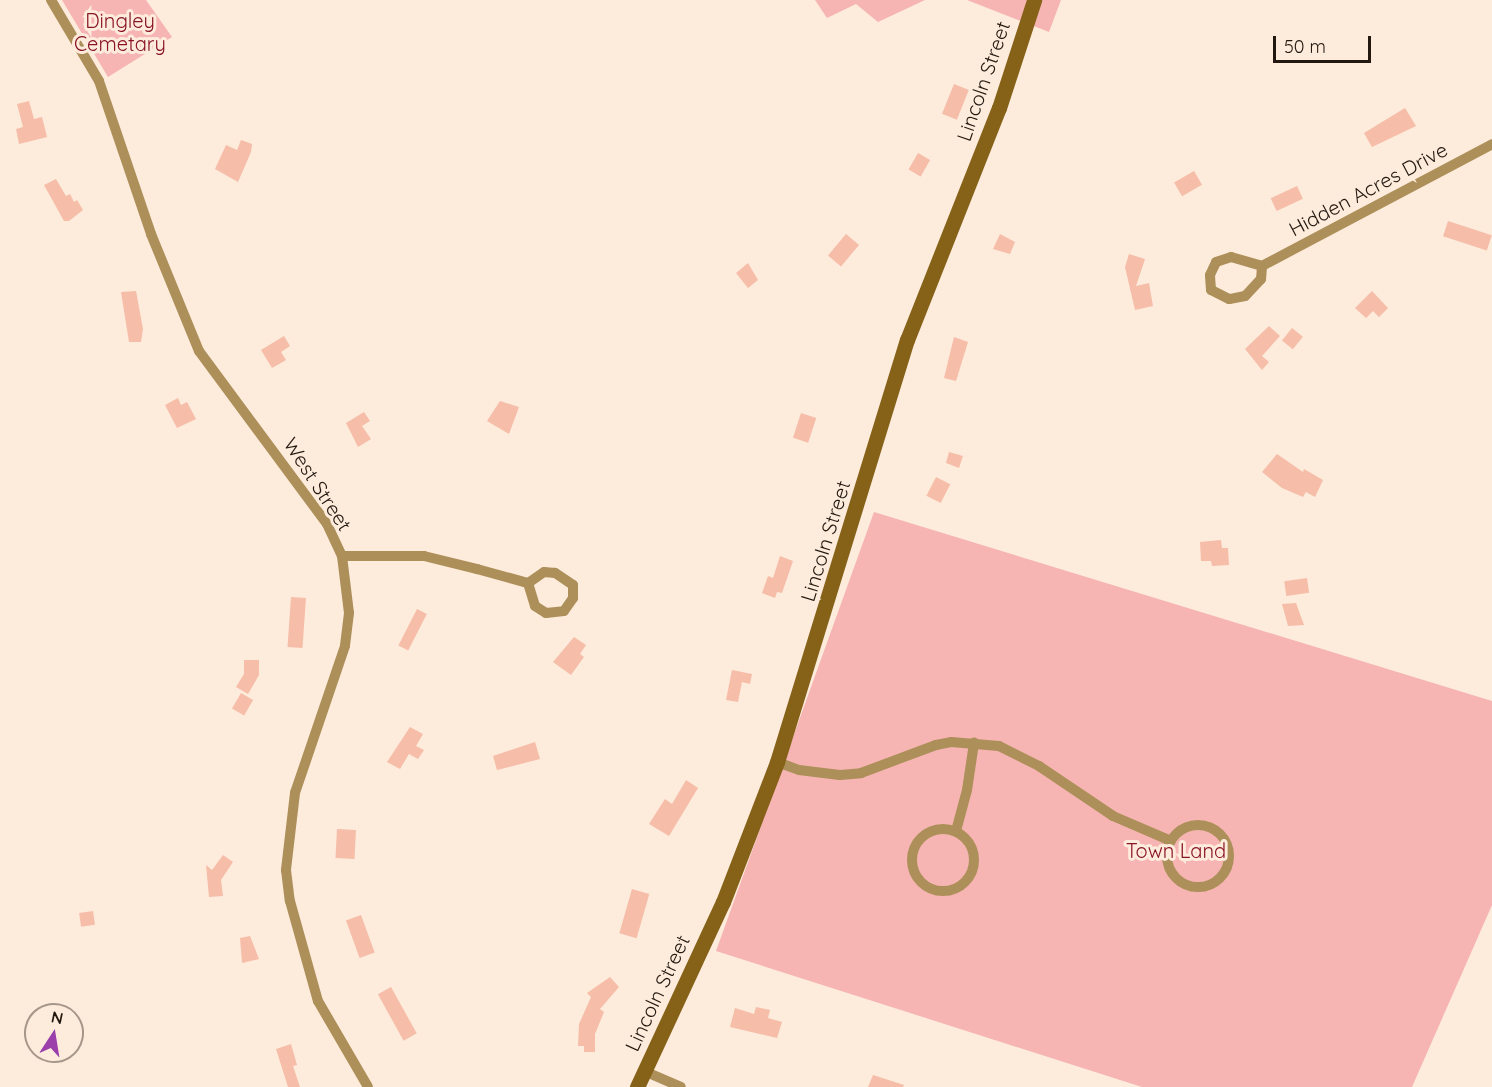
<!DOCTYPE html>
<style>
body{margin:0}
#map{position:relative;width:1492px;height:1087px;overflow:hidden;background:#fdebdc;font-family:Quicksand,sans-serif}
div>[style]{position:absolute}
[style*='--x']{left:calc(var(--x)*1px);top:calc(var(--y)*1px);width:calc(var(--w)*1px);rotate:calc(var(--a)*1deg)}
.green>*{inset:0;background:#f6b5b2}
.building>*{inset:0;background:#f6bda8;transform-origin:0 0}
.street>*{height:10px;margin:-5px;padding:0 5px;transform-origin:5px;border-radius:5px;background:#ad8f59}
.street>.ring{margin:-5px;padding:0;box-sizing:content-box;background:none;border:10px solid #ad8f59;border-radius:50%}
.secondary>*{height:15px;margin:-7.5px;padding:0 7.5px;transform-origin:7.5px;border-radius:7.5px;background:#866219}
span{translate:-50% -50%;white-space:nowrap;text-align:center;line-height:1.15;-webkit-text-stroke:6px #fdebdc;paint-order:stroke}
.park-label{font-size:20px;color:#891423}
.street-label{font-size:20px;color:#22180f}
.north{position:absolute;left:24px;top:1003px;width:60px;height:60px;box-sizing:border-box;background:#fdebdc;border:2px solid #a5978a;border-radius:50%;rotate:12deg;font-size:16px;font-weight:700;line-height:24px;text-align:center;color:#22180f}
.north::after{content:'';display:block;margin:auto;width:21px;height:27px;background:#9b40ab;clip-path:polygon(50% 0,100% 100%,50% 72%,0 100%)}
.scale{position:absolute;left:1273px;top:36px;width:98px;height:27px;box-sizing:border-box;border:3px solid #22180f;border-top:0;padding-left:8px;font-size:18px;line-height:21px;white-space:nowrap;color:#22180f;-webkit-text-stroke:4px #fdebdc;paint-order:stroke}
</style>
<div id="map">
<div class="green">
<i style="clip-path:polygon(62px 0,146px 0,172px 37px,108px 77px)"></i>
<i style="clip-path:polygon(815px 0,925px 0,878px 22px,856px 4px,827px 18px)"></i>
<i style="clip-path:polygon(967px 0,1061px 0,1049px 32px)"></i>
<i style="clip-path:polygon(874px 512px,1492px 701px,1492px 905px,1412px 1087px,1142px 1087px,716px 951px)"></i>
</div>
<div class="building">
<i style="left:954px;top:84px;width:16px;height:32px;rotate:22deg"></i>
<i style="clip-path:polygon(29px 101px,34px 119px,42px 117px,47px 137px,19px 144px,16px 129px,23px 127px,17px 104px)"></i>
<i style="clip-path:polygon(1405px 108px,1416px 126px,1372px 147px,1364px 133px)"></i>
<i style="clip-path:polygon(241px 140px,252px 144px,251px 152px,238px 182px,215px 169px,226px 145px,237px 150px)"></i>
<i style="left:918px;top:153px;width:14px;height:19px;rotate:30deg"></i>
<i style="left:1194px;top:171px;width:16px;height:23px;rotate:60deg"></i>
<i style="clip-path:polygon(56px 179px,66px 196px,70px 194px,74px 202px,77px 200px,83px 210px,69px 221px,64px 221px,44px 185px)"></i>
<i style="left:1297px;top:186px;width:14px;height:29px;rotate:65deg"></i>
<i style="left:1448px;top:221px;width:46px;height:16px;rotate:18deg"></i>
<i style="left:846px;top:234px;width:17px;height:28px;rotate:40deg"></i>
<i style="clip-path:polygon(1000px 234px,1015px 242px,1010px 254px,993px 249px)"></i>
<i style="clip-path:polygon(1129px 254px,1145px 259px,1136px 286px,1149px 283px,1153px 306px,1135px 310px,1125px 267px)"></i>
<i style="clip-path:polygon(748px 263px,758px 280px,748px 288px,736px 273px)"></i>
<i style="clip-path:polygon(136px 291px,143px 329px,141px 342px,129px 342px,121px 292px)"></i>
<i style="clip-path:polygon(1372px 291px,1388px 308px,1379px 317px,1373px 311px,1366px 318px,1355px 308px)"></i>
<i style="clip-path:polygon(1269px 326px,1280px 336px,1262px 356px,1269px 362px,1262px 370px,1245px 349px)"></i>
<i style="left:1292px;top:328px;width:14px;height:16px;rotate:39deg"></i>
<i style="clip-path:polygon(284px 336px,290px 346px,281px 352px,286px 360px,272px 368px,261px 350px)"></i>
<i style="clip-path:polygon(954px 337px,968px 342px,956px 381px,944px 378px)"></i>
<i style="clip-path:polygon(178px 398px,181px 405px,187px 402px,196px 419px,177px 428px,165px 405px)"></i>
<i style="clip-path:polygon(500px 401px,519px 407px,509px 434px,487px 421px)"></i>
<i style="clip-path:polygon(364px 412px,370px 421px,362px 426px,371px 439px,358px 447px,346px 423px)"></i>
<i style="left:801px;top:413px;width:16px;height:26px;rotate:18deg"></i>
<i style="clip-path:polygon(949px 452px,963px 456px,959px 468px,946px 463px)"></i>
<i style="clip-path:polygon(1277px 454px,1303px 472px,1304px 469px,1323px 480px,1315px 497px,1306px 492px,1303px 497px,1282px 488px,1262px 472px)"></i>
<i style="left:936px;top:477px;width:16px;height:21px;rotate:27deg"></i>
<i style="clip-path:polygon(1221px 540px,1222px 548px,1228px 548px,1229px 565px,1212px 566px,1211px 561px,1201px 561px,1200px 542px)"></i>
<i style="clip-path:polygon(780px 556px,793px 561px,782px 593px,777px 592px,775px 598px,762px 593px,768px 576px,773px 578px)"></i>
<i style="left:1307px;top:578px;width:15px;height:23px;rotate:82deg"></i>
<i style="left:291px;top:597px;width:15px;height:50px;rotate:4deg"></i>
<i style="clip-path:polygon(1296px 603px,1304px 625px,1288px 626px,1282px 604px)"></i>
<i style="left:417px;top:609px;width:11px;height:41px;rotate:27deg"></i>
<i style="clip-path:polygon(574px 637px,586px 645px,580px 654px,584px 657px,571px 675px,553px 662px)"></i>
<i style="clip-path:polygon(244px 660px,259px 660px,259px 675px,248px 694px,236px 687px,244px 674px)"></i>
<i style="clip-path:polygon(732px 670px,752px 674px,750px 684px,742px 682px,738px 702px,726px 700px)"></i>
<i style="left:241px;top:693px;width:14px;height:18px;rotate:30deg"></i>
<i style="clip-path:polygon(410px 727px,423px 734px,416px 746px,424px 750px,418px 759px,409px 754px,400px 769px,387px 762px)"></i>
<i style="clip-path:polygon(535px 742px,540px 759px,497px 770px,493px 756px)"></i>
<i style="clip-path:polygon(686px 780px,698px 788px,669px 836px,649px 824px,665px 799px,672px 804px)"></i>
<i style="left:337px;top:829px;width:19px;height:29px;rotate:3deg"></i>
<i style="clip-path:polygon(223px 855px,233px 862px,221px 880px,223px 896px,209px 897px,206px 865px,212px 870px)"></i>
<i style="left:632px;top:889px;width:18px;height:46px;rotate:16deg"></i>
<i style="left:93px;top:911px;width:14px;height:14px;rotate:82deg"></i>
<i style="left:361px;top:915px;width:40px;height:16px;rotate:70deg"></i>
<i style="clip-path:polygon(250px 936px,259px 959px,242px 963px,240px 938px)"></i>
<i style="clip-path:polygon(610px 977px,619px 987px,600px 1009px,604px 1012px,595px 1034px,595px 1052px,584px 1052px,584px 1046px,578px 1046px,579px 1024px,591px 997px,587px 993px)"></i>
<i style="left:391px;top:987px;width:53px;height:15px;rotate:61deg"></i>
<i style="clip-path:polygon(756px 1007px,770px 1010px,768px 1018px,782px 1022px,777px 1038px,730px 1027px,735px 1008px,754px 1014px)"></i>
<i style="clip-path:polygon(291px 1044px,297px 1065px,293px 1066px,300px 1087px,288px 1087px,276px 1049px)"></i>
<i style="clip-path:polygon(873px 1075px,904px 1085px,903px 1087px,868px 1087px)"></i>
</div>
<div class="street">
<i style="--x:51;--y:0;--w:94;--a:59.3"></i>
<i style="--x:99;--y:81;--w:162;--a:71.2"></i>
<i style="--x:151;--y:234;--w:126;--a:67.7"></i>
<i style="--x:199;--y:351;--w:215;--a:53.5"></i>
<i style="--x:327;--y:524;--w:35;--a:65"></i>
<i style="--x:342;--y:556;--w:57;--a:83"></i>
<i style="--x:349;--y:613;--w:33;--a:97"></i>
<i style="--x:345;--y:646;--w:155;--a:108.8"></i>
<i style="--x:295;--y:793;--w:78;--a:96.7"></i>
<i style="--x:286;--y:870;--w:31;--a:83"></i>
<i style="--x:290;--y:901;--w:104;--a:74.4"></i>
<i style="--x:318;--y:1001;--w:99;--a:59.8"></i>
<i style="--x:1231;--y:257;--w:32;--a:16"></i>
<i style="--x:1262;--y:266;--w:13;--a:94"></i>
<i style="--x:1261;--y:279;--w:23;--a:133"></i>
<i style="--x:1245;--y:296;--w:16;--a:169"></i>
<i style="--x:1229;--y:299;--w:20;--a:-153"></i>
<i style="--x:1211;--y:290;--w:15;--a:-94"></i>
<i style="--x:1210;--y:275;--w:14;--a:-65"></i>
<i style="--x:1216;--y:262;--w:16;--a:-18"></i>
<i style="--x:1262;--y:266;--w:260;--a:-27.9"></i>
<i style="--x:342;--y:556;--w:82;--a:0"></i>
<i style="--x:424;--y:556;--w:55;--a:13.8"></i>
<i style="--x:477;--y:569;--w:53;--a:15.4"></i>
<i style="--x:528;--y:583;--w:24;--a:73"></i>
<i style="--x:535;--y:606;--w:13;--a:32"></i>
<i style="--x:546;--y:613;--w:18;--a:-6"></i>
<i style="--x:564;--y:611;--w:16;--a:-55"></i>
<i style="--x:573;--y:598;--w:13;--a:-90"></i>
<i style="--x:573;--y:585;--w:22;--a:-146"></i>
<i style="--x:555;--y:573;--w:11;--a:-175"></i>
<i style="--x:544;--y:572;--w:19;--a:145"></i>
<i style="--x:777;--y:762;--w:23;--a:20"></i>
<i style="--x:799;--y:770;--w:41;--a:7"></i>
<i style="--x:840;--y:775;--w:21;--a:-5"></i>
<i style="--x:861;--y:773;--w:80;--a:-20.5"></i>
<i style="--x:936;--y:745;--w:15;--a:-11"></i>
<i style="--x:951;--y:742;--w:48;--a:4.8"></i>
<i style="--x:999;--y:746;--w:45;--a:26.6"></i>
<i style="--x:1039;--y:766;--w:89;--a:34"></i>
<i style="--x:1113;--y:816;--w:63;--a:23.3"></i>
<i class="ring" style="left:1167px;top:825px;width:52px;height:52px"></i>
<i class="ring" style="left:912px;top:829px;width:52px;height:52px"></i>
<i style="--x:956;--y:831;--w:42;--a:-75"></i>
<i style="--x:967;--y:790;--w:48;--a:-81.5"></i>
<i style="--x:644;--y:1071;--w:40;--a:23.4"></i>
</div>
<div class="secondary">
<i style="--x:637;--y:1087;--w:204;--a:-65.1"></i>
<i style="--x:723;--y:902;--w:150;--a:-68.9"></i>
<i style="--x:777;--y:762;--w:442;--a:-72.9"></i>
<i style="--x:907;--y:340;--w:250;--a:-68.4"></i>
<i style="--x:999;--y:108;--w:114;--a:-72"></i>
</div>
<div class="park-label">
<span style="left:120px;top:32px">Dingley<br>Cemetary</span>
<span style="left:1176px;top:850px">Town Land</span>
</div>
<div class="street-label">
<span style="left:983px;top:81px;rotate:-71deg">Lincoln Street</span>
<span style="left:1368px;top:189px;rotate:-28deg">Hidden Acres Drive</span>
<span style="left:318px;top:484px;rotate:57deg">West Street</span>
<span style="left:825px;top:541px;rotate:-73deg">Lincoln Street</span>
<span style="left:657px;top:993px;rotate:-65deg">Lincoln Street</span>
</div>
<div class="north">N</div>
<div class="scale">50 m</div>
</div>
